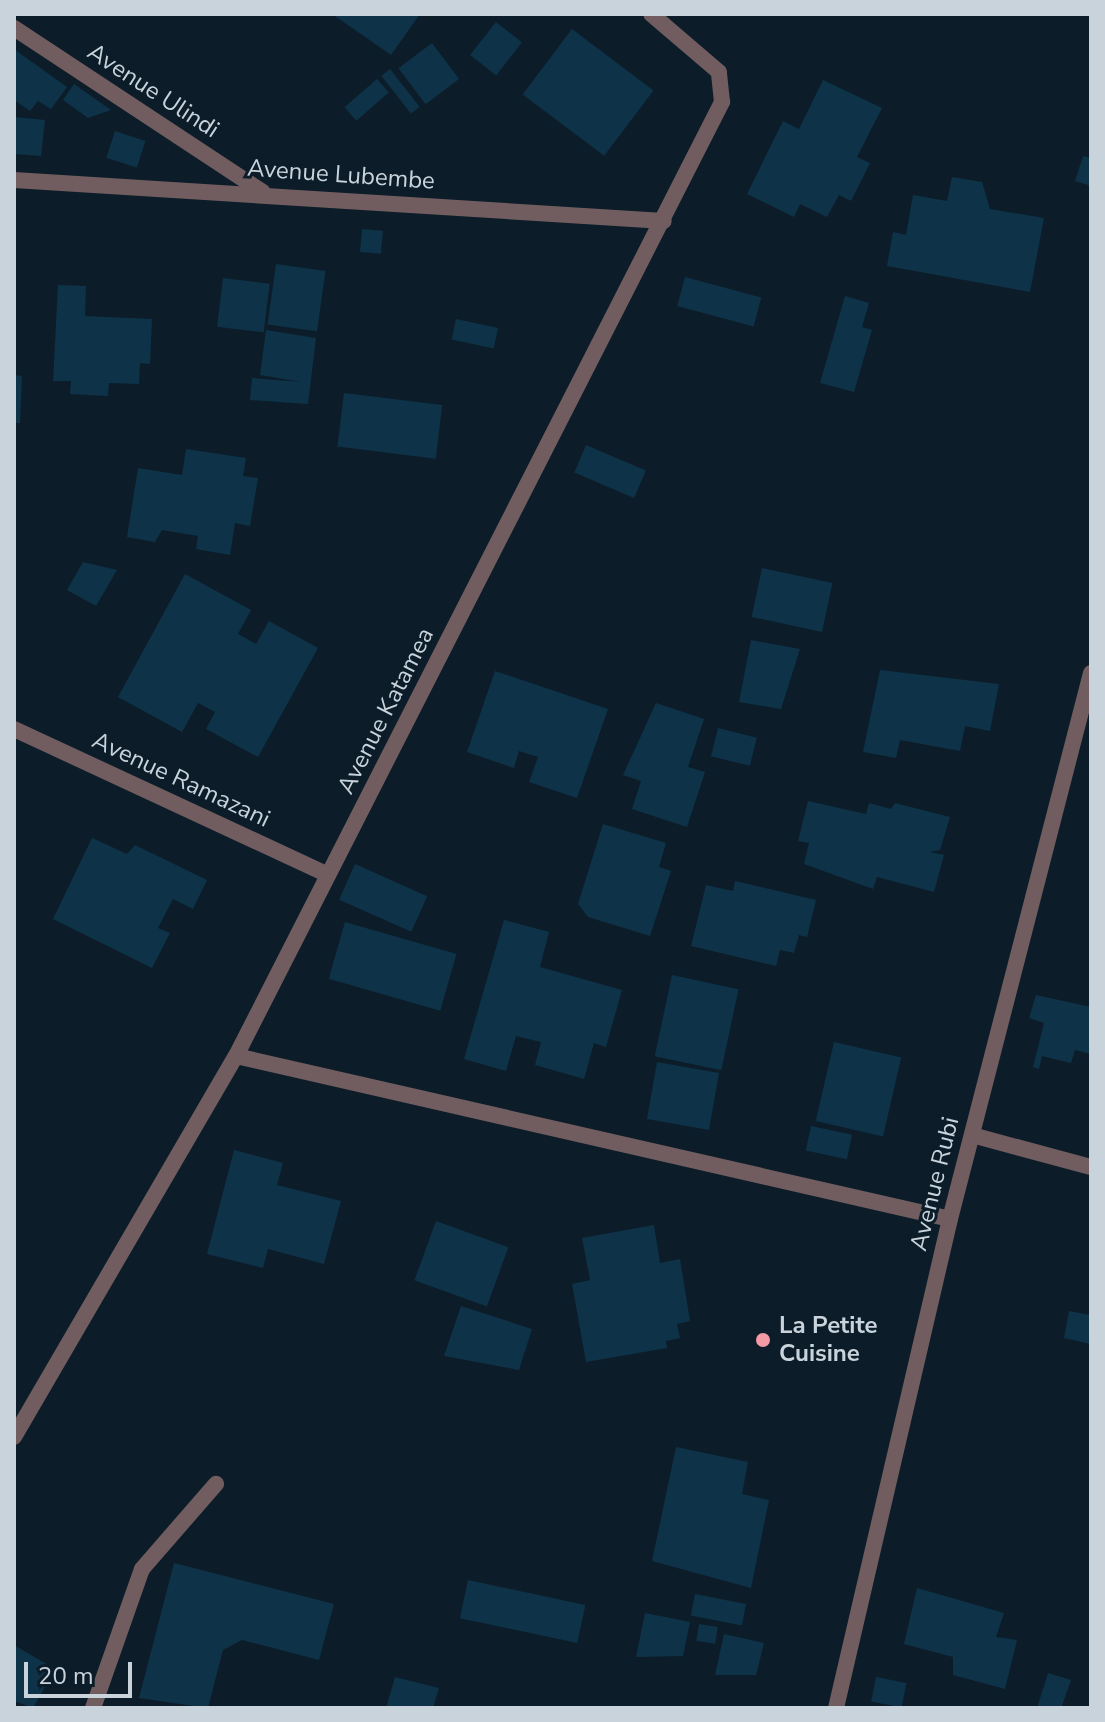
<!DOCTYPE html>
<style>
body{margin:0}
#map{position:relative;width:1105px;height:1722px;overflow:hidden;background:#0c1d29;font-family:"Nunito Sans",sans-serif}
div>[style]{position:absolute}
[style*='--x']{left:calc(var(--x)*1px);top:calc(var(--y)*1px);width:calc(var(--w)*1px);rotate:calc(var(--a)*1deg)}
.building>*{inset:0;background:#0e3248;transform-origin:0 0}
.street>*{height:16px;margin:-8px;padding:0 8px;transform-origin:8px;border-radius:8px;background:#715d5f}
.dots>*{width:22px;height:22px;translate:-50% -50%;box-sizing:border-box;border:4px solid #0c1d29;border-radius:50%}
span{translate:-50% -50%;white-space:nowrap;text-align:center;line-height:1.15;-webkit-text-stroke:6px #0c1d29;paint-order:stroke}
.street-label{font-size:24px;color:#c9d3db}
.poi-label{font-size:24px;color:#c9d3db;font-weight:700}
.left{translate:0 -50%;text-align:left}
.frame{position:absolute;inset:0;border:16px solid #c9d3db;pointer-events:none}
.scale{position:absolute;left:24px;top:1662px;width:108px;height:36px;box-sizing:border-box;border:4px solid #c9d3db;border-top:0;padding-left:10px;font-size:24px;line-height:28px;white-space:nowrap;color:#c9d3db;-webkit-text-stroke:6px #0c1d29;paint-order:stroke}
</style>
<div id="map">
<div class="building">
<i style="clip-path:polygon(332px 14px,420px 14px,391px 55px)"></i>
<i style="left:496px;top:22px;width:33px;height:42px;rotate:38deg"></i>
<i style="left:572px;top:29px;width:102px;height:82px;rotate:37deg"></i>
<i style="left:432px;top:43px;width:45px;height:42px;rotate:53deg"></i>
<i style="clip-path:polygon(14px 49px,67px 87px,51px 109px,38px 101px,30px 111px,14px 100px)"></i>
<i style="left:390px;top:69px;width:48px;height:11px;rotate:52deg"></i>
<i style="left:377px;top:79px;width:18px;height:43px;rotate:49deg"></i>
<i style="clip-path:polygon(823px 80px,882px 108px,857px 157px,870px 163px,851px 201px,839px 195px,827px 217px,800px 204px,794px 217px,747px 194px,783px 121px,799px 129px)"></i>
<i style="clip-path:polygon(74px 84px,111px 110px,88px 118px,63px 100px)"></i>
<i style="clip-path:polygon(14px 117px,45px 120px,41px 156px,14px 154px)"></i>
<i style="left:115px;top:131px;width:32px;height:28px;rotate:18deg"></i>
<i style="clip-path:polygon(1083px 156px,1091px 158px,1091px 186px,1075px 181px)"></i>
<i style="clip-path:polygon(952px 177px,982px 182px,990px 209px,1044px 218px,1030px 292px,887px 266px,893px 232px,906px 235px,913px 195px,947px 201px)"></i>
<i style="left:362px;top:229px;width:21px;height:23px;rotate:5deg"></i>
<i style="left:276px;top:264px;width:50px;height:61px;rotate:8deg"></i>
<i style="left:685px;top:277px;width:79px;height:30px;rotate:15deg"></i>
<i style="left:223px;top:278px;width:47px;height:49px;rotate:7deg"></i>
<i style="clip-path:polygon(58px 285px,86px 286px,85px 316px,152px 319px,150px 364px,140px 363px,139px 384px,109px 383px,108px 396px,70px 394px,71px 381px,53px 381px)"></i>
<i style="clip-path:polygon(845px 296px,869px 303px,862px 327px,872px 330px,854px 392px,820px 383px)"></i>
<i style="left:456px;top:319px;width:43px;height:21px;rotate:12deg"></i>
<i style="clip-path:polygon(266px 330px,316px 338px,308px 404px,250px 400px,252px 378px,301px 382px,260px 375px)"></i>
<i style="clip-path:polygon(14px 375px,22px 376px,20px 423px,14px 423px)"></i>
<i style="left:344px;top:393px;width:99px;height:54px;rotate:7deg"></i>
<i style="left:586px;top:445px;width:65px;height:30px;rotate:23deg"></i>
<i style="clip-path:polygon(186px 449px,246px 458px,243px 476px,258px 478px,250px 526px,235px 523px,230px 555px,196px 549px,198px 536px,162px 530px,155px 542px,127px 537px,138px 468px,182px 475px)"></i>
<i style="clip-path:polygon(83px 562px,117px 570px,96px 606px,67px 590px)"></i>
<i style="left:762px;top:568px;width:72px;height:50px;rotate:12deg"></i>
<i style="clip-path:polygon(185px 574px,251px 610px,238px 634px,256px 644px,269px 621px,318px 648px,258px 757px,206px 729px,215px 712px,198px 703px,182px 732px,118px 697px)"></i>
<i style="clip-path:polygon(751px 640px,800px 649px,781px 709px,739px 702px)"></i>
<i style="clip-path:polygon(880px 670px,999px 684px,990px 731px,965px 726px,960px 751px,900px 740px,896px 758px,863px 752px)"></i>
<i style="clip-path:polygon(495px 671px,608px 709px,577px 798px,529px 782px,538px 757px,519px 751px,514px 768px,467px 752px)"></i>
<i style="clip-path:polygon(656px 703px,704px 719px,688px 767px,705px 772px,687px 827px,632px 809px,641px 781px,623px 775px)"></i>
<i style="left:718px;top:728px;width:40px;height:29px;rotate:14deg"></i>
<i style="clip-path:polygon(808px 801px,866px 814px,869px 803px,891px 809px,895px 803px,950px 817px,940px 850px,930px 852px,944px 855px,934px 892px,877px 877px,873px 889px,804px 864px,809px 843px,798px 841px)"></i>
<i style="clip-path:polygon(603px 824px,666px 843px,659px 867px,671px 871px,650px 936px,588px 917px,578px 904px)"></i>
<i style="clip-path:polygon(92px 838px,127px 854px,135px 845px,207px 880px,193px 909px,173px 899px,158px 928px,170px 933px,152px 968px,53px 919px)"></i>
<i style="left:355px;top:864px;width:79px;height:39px;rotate:24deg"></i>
<i style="clip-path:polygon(735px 881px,816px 900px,807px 937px,799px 935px,794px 953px,780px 950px,776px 966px,691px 946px,706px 885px,733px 891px)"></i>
<i style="clip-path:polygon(504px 920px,549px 932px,540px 967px,622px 990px,606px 1047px,594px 1043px,584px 1079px,535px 1065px,541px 1042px,516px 1036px,506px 1071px,464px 1059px)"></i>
<i style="left:345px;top:922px;width:116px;height:59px;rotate:16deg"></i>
<i style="left:672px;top:975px;width:68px;height:83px;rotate:12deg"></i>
<i style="clip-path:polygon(1036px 995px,1091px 1007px,1091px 1054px,1075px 1050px,1071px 1063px,1042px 1056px,1039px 1069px,1033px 1067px,1044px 1023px,1029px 1018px)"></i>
<i style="left:834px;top:1042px;width:69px;height:81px;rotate:13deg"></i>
<i style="left:657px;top:1062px;width:63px;height:58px;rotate:10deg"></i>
<i style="left:811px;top:1126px;width:42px;height:25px;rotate:12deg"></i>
<i style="clip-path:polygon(234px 1150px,283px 1163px,277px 1185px,341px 1201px,324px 1264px,268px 1249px,263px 1268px,207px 1254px)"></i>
<i style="left:436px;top:1221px;width:77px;height:63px;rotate:20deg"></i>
<i style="clip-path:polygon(654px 1225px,660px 1263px,680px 1259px,690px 1321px,677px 1324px,680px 1338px,666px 1341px,667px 1348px,586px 1362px,572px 1284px,590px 1280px,582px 1238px)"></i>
<i style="clip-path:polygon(461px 1306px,532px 1329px,519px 1370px,444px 1356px)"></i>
<i style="clip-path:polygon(1069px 1311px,1091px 1315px,1091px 1344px,1064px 1338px)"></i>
<i style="clip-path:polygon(676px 1447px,748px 1462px,742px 1494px,769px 1500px,751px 1588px,652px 1561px)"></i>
<i style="clip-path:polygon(174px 1563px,334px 1604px,319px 1660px,242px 1640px,223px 1650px,208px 1708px,139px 1698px)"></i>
<i style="left:468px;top:1580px;width:120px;height:39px;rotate:12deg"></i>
<i style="clip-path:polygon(917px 1588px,1004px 1613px,996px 1637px,1017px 1640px,1005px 1689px,953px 1675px,953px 1657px,904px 1644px)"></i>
<i style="left:695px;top:1594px;width:52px;height:22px;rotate:11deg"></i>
<i style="clip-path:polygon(645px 1613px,690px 1622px,683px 1656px,636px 1657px)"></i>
<i style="left:699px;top:1624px;width:19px;height:17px;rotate:9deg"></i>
<i style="clip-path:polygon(724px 1634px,764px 1643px,756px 1675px,715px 1675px)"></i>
<i style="clip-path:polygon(14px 1645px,55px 1669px,33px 1708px,14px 1701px)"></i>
<i style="clip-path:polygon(1048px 1673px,1071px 1680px,1062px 1706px,1037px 1708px)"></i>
<i style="clip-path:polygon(395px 1677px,439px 1688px,433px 1708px,386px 1708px)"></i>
<i style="left:876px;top:1677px;width:31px;height:25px;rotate:11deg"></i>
</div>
<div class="street">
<i style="--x:14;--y:28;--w:298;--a:33.4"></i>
<i style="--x:14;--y:180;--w:651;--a:3.61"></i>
<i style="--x:14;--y:729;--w:346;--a:24.9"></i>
<i style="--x:236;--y:1056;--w:732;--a:12.86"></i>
<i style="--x:972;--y:1135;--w:123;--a:15.1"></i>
<i style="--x:14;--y:1437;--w:441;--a:-59.8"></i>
<i style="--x:236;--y:1056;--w:1071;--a:-63"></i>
<i style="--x:722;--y:102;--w:30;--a:-96"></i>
<i style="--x:719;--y:72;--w:89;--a:-139.5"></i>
<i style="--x:93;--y:1708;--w:147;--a:-70.6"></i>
<i style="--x:142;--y:1569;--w:113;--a:-49"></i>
<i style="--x:836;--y:1708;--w:502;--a:-76.88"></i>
<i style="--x:950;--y:1219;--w:564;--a:-75.52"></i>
</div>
<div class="dots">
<i style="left:763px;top:1340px;background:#f49aa6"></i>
</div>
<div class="street-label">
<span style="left:153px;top:91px;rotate:33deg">Avenue Ulindi</span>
<span style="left:341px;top:175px;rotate:4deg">Avenue Lubembe</span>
<span style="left:386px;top:711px;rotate:-63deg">Avenue Katamea</span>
<span style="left:181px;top:780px;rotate:25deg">Avenue Ramazani</span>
<span style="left:935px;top:1184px;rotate:-76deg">Avenue Rubi</span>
</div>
<div class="poi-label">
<span class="left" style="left:779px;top:1340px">La Petite<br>Cuisine</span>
</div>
<div class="frame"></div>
<div class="scale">20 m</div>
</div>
